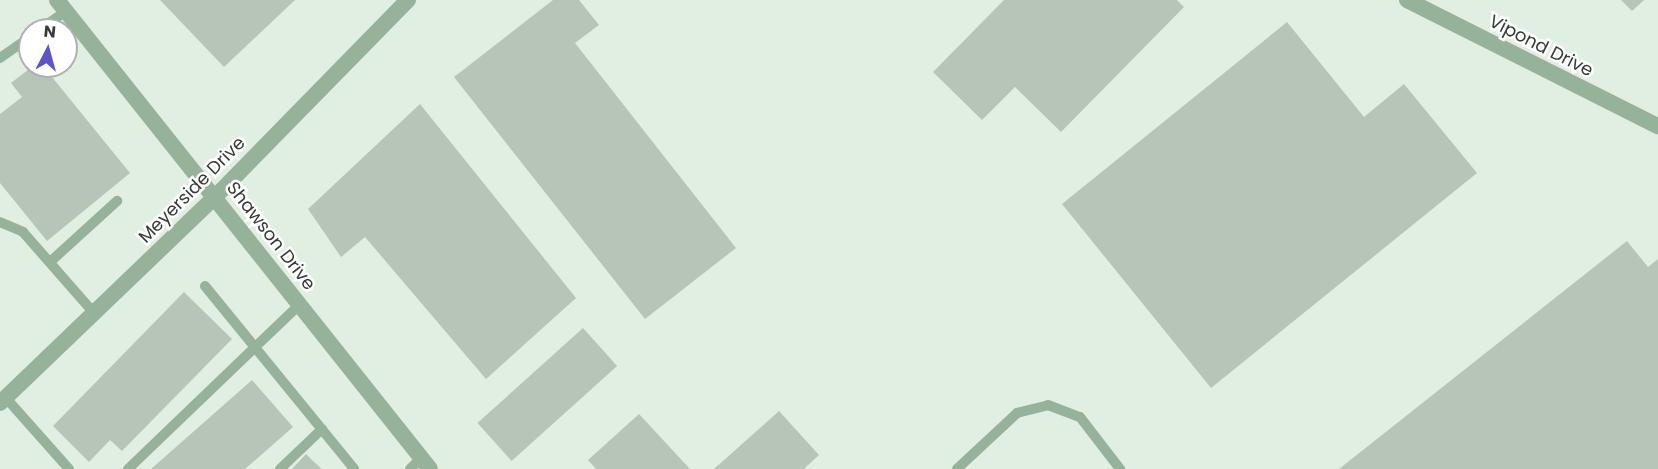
<!DOCTYPE html>
<style>
body{margin:0}
#map{position:relative;width:1658px;height:469px;overflow:hidden;background:#e1efe2;font-family:Poppins,sans-serif}
div>[style]{position:absolute}
[style*='--x']{left:calc(var(--x)*1px);top:calc(var(--y)*1px);width:calc(var(--w)*1px);rotate:calc(var(--a)*1deg)}
.building>*{inset:0;background:#b7c5b8;transform-origin:0 0}
.service>*{height:10px;margin:-5px;padding:0 5px;transform-origin:5px;border-radius:5px;background:#97b29a}
.minor>*{height:16px;margin:-8px;padding:0 8px;transform-origin:8px;border-radius:8px;background:#97b29a}
.tertiary>*{height:16px;margin:-8px;padding:0 8px;transform-origin:8px;border-radius:8px;background:#97b29a}
span{translate:-50% -50%;white-space:nowrap;text-align:center;line-height:1.15;-webkit-text-stroke:5px #fff;paint-order:stroke}
.street-label{font-size:18px;color:#353b36}
.north{position:absolute;left:18px;top:18px;width:60px;height:60px;box-sizing:border-box;background:#fff;border:2px solid #aeb1af;border-radius:50%;rotate:6deg;font-size:16px;font-weight:700;line-height:24px;text-align:center;color:#353b36}
.north::after{content:'';display:block;margin:auto;width:21px;height:27px;background:#5f53cc;clip-path:polygon(50% 0,100% 100%,50% 72%,0 100%)}
</style>
<div id="map">
<div class="building">
<i style="clip-path:polygon(160px 0,295px 0,224px 67px)"></i>
<i style="clip-path:polygon(553px 0,579px 0,599px 25px,575px 43px,736px 248px,645px 319px,454px 77px)"></i>
<i style="clip-path:polygon(1004px 0,1177px 0,1184px 7px,1061px 132px,1015px 87px,982px 120px,933px 72px)"></i>
<i style="clip-path:polygon(1621px 0,1644px 0,1632px 11px)"></i>
<i style="clip-path:polygon(1287px 22px,1364px 117px,1404px 84px,1477px 173px,1211px 388px,1062px 204px)"></i>
<i style="clip-path:polygon(33px 66px,43px 66px,130px 173px,47px 241px,0 183px,0 114px,22px 97px,11px 83px)"></i>
<i style="clip-path:polygon(420px 104px,576px 298px,486px 379px,365px 237px,341px 257px,308px 209px)"></i>
<i style="clip-path:polygon(1627px 241px,1648px 267px,1658px 259px,1658px 469px,1339px 469px)"></i>
<i style="clip-path:polygon(184px 292px,232px 339px,122px 451px,110px 440px,89px 462px,53px 426px)"></i>
<i style="left:583px;top:328px;width:51px;height:142px;rotate:48deg"></i>
<i style="clip-path:polygon(252px 380px,293px 427px,245px 469px,151px 469px)"></i>
<i style="clip-path:polygon(779px 411px,819px 455px,804px 469px,714px 469px)"></i>
<i style="clip-path:polygon(639px 414px,690px 469px,596px 469px,588px 460px)"></i>
<i style="clip-path:polygon(306px 454px,313px 461px,322px 469px,292px 469px)"></i>
</div>
<div class="service">
<i style="--x:39;--y:30;--w:33;--a:-35"></i>
<i style="--x:0;--y:58;--w:37;--a:-35"></i>
<i style="--x:0;--y:222;--w:25;--a:23"></i>
<i style="--x:23;--y:232;--w:108;--a:48.8"></i>
<i style="--x:50;--y:262;--w:91;--a:-42.3"></i>
<i style="--x:205;--y:286;--w:236;--a:50.8"></i>
<i style="--x:6;--y:398;--w:95;--a:48.4"></i>
<i style="--x:128;--y:469;--w:238;--a:-43.8"></i>
<i style="--x:280;--y:469;--w:58;--a:-43.6"></i>
<i style="--x:410;--y:469;--w:16;--a:-45"></i>
<i style="--x:957;--y:469;--w:82;--a:-43"></i>
<i style="--x:1017;--y:413;--w:32;--a:-14"></i>
<i style="--x:1048;--y:405;--w:34;--a:21"></i>
<i style="--x:1080;--y:417;--w:66;--a:52.4"></i>
</div>
<div class="minor">
<i style="--x:57;--y:0;--w:599;--a:51.5"></i>
<i style="--x:1407;--y:0;--w:281;--a:26.7"></i>
</div>
<div class="tertiary">
<i style="--x:0;--y:403;--w:298;--a:-43.8"></i>
<i style="--x:215;--y:197;--w:276;--a:-45.6"></i>
</div>
<div class="street-label">
<span style="left:1541px;top:46px;rotate:27deg">Vipond Drive</span>
<span style="left:192px;top:190px;rotate:-45deg">Meyerside Drive</span>
<span style="left:271px;top:236px;rotate:52deg">Shawson Drive</span>
</div>
<div class="north">N</div>
</div>
